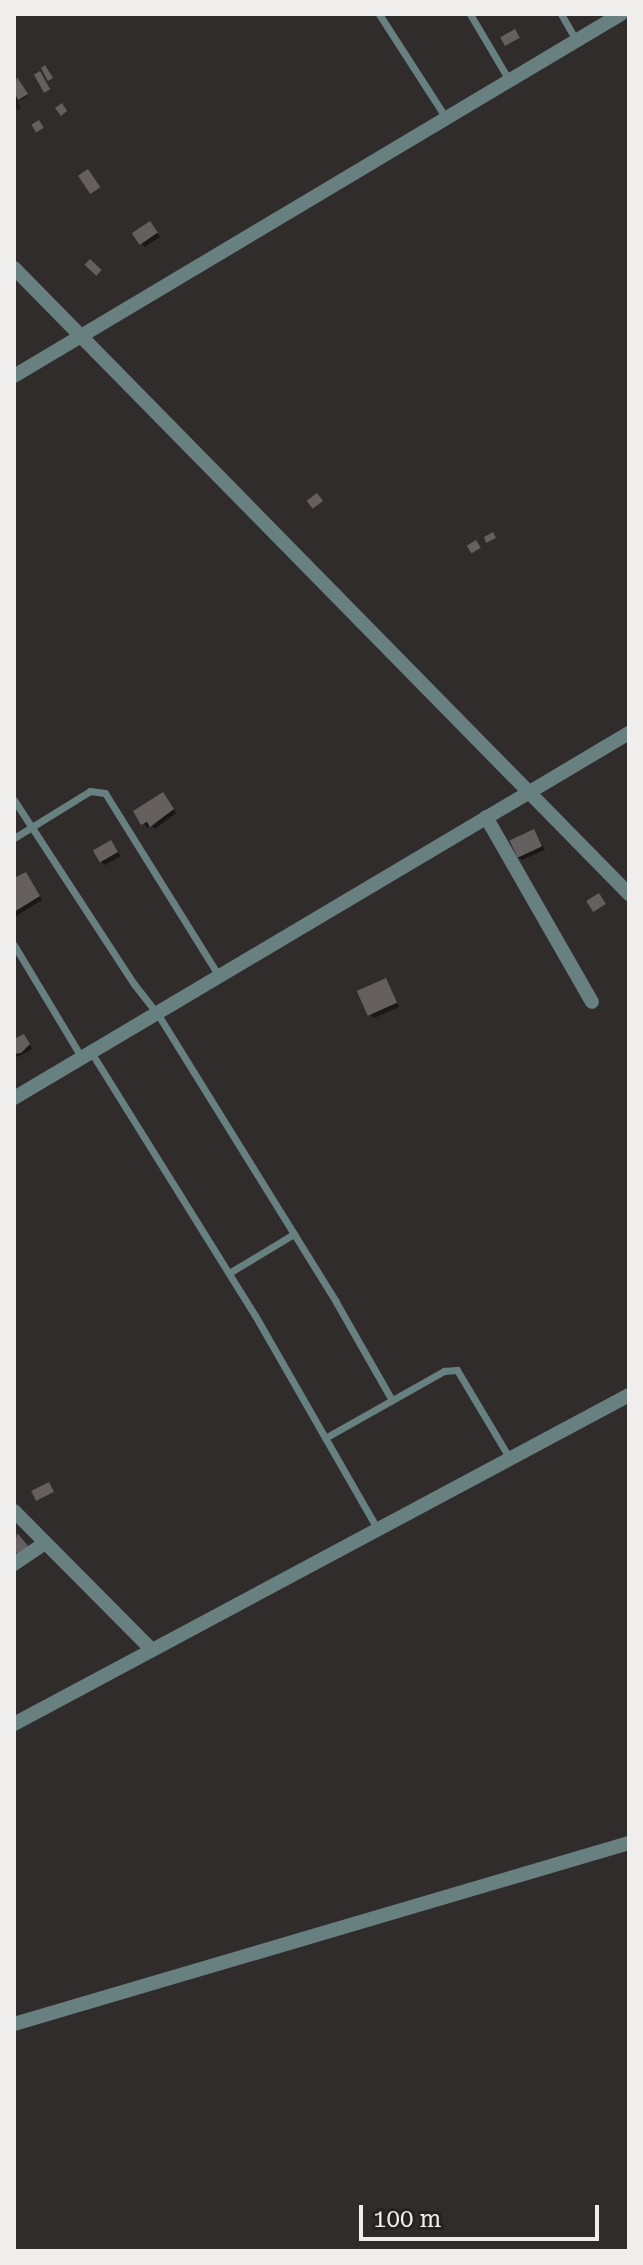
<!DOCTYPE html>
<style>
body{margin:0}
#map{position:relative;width:643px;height:2265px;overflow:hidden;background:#312c2c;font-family:"Roboto Serif",serif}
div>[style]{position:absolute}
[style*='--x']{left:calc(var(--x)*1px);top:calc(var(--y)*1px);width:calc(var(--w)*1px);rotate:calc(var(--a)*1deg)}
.shadow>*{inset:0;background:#0007}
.building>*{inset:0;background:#655f5f;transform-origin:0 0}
.service>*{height:7px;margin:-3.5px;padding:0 3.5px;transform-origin:3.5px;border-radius:3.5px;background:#688080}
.minor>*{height:14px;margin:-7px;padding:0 7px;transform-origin:7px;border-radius:7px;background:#688080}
span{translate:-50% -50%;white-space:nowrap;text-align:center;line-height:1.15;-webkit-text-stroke:6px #272222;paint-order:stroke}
.frame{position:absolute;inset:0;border:16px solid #f0eded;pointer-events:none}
.scale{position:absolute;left:359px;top:2205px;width:240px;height:36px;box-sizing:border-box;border:4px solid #f0eded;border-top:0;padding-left:10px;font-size:24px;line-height:28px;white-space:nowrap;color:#f0eded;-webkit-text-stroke:6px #272222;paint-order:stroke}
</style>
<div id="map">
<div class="shadow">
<i style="clip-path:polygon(17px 79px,27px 96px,17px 102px,21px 108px,17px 110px,14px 95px,21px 100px,14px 88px)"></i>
<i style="clip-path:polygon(153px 227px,160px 237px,145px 247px,141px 243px)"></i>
<i style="clip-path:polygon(166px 798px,176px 813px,155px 829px,151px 825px,147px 828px,135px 812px)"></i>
<i style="clip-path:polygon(534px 831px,545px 850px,522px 860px,518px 857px)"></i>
<i style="clip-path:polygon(111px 842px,121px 856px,105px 865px,101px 862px)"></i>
<i style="clip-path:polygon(29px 878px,42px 900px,16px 916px,14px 881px)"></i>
<i style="clip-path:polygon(385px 981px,399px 1007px,374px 1018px,370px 1014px)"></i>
<i style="clip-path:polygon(27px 1040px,32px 1049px,18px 1057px,14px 1053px,14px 1042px)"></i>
</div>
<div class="building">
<i style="left:515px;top:29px;width:10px;height:17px;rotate:61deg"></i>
<i style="clip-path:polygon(45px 65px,53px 78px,48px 81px,41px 68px)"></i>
<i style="left:40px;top:71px;width:21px;height:7px;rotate:61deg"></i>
<i style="clip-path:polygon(17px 77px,28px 94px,18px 100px,14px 92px)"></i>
<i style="clip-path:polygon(62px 103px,67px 111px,61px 116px,55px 108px)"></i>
<i style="left:39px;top:120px;width:9px;height:9px;rotate:58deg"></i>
<i style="left:88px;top:169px;width:22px;height:12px;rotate:56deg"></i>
<i style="left:150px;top:221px;width:14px;height:22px;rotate:56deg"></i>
<i style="left:90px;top:259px;width:16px;height:8px;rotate:43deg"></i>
<i style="left:317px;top:493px;width:10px;height:13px;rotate:53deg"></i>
<i style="clip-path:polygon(493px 532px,496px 538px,486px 543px,484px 537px)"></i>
<i style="left:476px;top:540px;width:9px;height:11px;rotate:58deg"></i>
<i style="clip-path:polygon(163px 792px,174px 809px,150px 827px,147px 822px,141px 825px,133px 811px)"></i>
<i style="left:534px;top:829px;width:19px;height:27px;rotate:65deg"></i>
<i style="left:111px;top:840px;width:14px;height:21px;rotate:60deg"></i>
<i style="clip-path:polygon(26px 872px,40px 896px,14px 912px,14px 878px)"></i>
<i style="left:599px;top:893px;width:13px;height:15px;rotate:58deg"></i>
<i style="left:386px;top:978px;width:27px;height:32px;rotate:66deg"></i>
<i style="clip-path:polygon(24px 1034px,30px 1044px,21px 1053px,14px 1054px,14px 1039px)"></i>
<i style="left:49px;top:1482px;width:11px;height:20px;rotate:63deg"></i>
<i style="clip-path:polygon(17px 1533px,29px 1547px,19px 1556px,14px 1550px)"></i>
</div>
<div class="service">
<i style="--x:379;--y:14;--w:124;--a:57.2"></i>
<i style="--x:470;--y:14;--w:77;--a:59.4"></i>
<i style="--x:561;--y:14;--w:30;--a:60"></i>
<i style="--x:14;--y:800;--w:220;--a:56.9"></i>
<i style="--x:134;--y:984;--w:37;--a:52"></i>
<i style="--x:157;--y:1013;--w:340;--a:58.2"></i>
<i style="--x:336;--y:1302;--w:113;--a:60.3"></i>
<i style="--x:14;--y:838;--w:89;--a:-31.7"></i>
<i style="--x:90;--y:791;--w:15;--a:8"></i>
<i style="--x:105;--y:793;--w:216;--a:58.1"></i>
<i style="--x:14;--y:945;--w:132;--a:59"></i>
<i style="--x:91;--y:1052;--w:312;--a:58.1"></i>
<i style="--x:256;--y:1317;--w:245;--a:60.2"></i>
<i style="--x:229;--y:1273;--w:76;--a:-31"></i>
<i style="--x:325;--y:1438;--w:137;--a:-29.4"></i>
<i style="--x:444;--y:1371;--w:13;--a:-4"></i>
<i style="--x:457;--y:1370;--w:104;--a:59.2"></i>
</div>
<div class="minor">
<i style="--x:14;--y:268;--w:878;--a:45.51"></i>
<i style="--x:14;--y:376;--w:707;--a:-30.81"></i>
<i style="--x:486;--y:817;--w:213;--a:60.2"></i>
<i style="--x:14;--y:1098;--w:715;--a:-30.69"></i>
<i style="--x:14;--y:1511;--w:196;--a:45.2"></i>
<i style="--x:14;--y:1564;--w:37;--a:-34"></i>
<i style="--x:14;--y:1724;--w:697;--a:-28.14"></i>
<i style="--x:14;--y:2024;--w:641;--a:-16.4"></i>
</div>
<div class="frame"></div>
<div class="scale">100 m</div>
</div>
